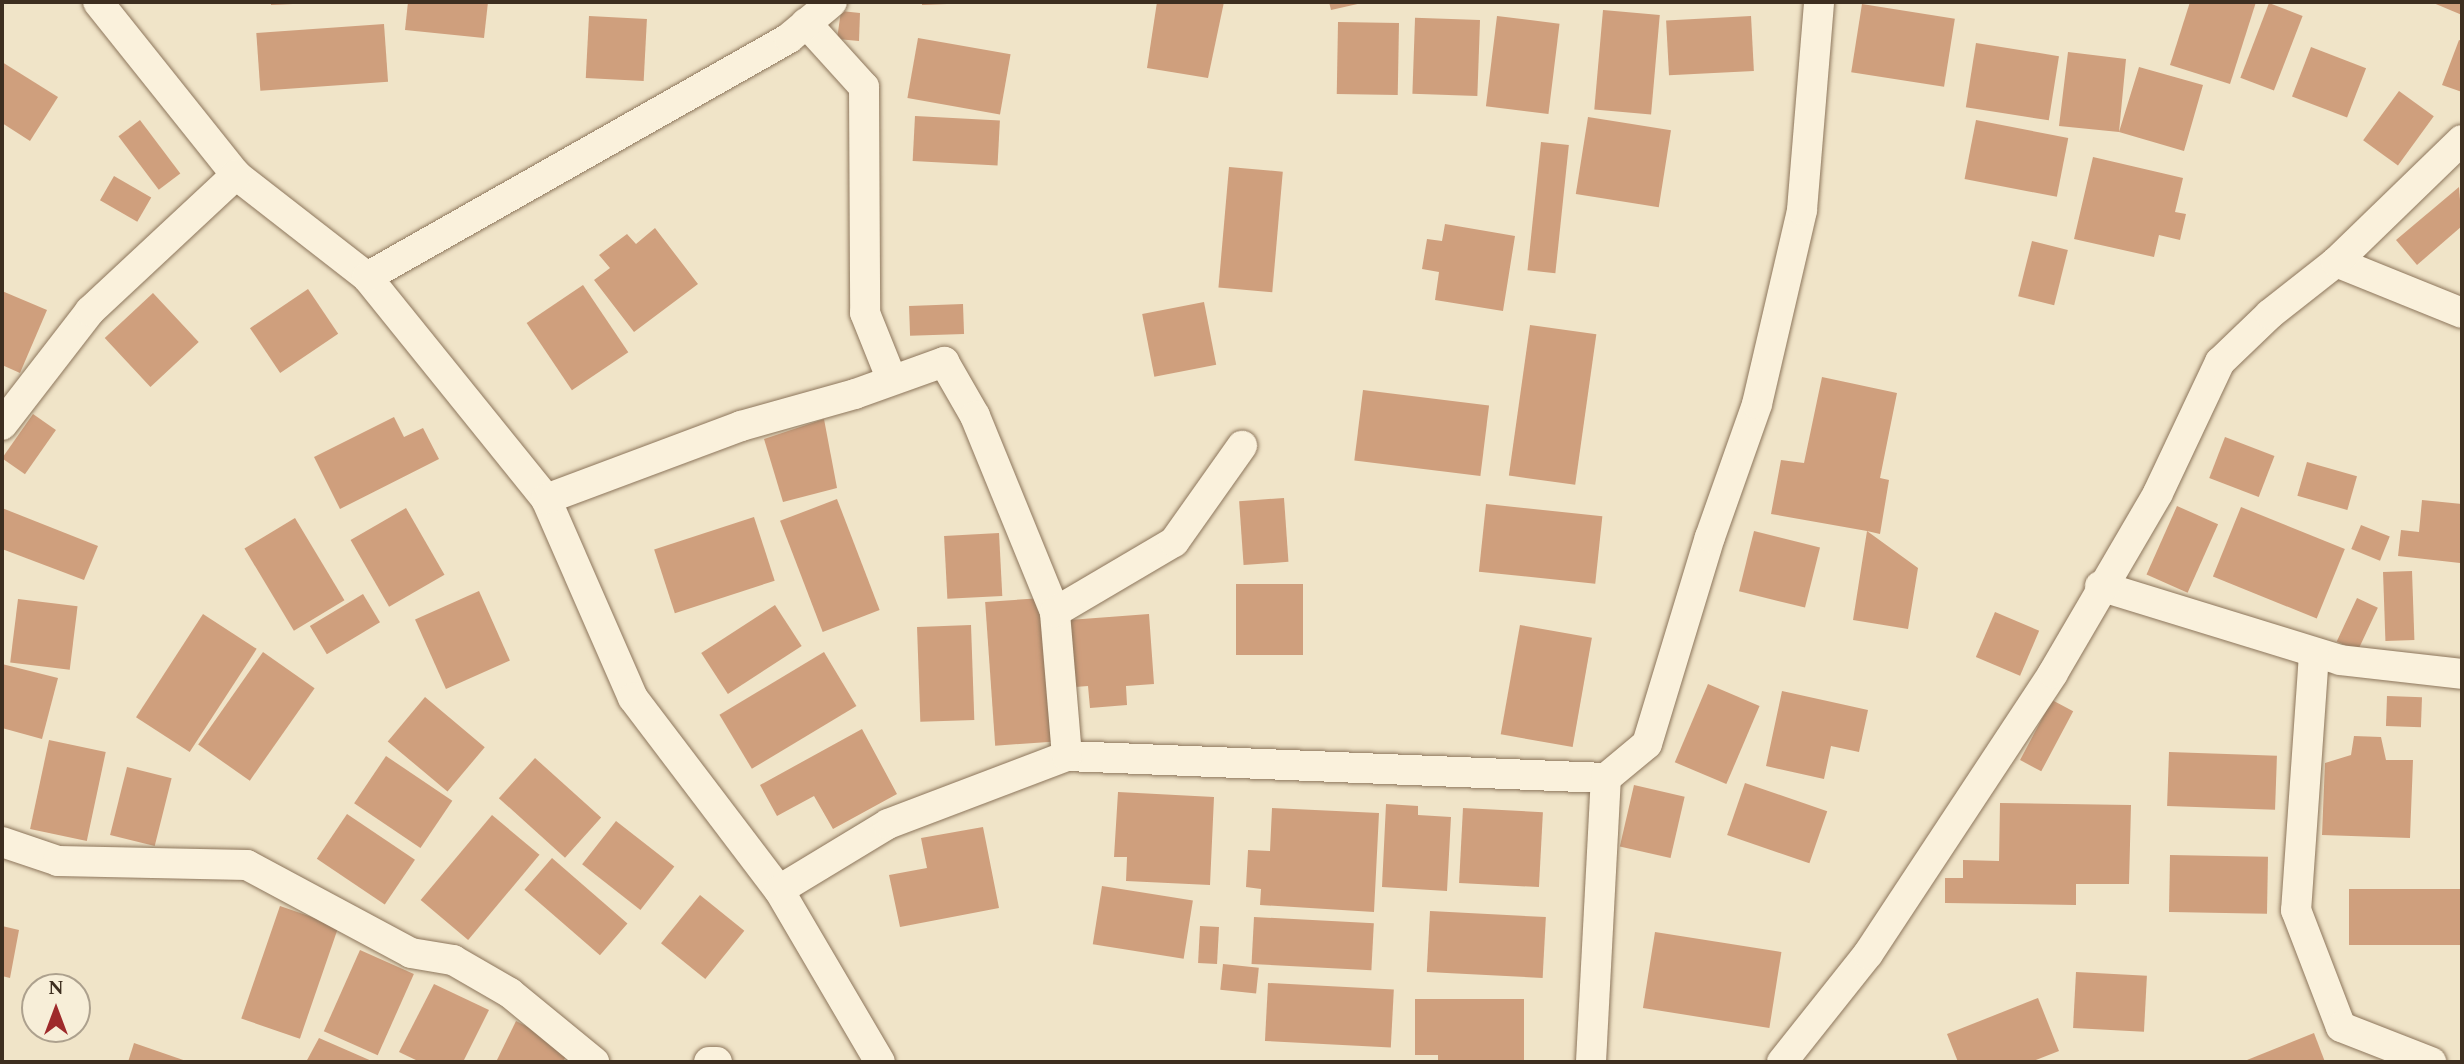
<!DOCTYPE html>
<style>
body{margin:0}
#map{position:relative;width:2464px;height:1064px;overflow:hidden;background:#f0e4c8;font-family:Spectral,serif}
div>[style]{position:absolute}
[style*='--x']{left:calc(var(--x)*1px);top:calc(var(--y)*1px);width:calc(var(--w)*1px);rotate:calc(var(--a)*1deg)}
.building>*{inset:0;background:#cf9f7d;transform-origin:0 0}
.roads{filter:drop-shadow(0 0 2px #8d765c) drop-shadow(0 0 2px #8d765c)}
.minor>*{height:30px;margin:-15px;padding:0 15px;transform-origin:15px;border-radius:15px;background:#faf1dc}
span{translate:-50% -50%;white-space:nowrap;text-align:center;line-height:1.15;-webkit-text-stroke:6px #f7eed8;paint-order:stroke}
.frame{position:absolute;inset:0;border:4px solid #3d2e20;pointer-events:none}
.north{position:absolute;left:21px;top:973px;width:70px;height:70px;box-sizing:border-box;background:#f7eed8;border:2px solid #ada18e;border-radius:50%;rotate:0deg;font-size:19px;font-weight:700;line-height:28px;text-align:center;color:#3d2e20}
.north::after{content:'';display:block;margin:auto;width:24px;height:32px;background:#9e2a2b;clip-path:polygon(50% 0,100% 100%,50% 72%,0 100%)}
</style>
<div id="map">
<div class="building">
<i style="clip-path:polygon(271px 2px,293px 2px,293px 4px,271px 5px)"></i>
<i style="clip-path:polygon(408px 2px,488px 2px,484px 38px,405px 30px)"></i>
<i style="clip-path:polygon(922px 2px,947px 2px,947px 4px,922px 5px)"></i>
<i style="clip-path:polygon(1157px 2px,1224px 2px,1208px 78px,1147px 68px)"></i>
<i style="clip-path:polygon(1329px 2px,1362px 2px,1362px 3px,1331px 10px)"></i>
<i style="clip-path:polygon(2190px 2px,2256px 2px,2230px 84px,2170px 65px)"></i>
<i style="clip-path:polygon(2431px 2px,2462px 2px,2462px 15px)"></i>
<i style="left:2269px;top:3px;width:36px;height:80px;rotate:21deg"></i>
<i style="left:1862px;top:4px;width:94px;height:69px;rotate:9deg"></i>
<i style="left:1603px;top:10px;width:57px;height:100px;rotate:5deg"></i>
<i style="clip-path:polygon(841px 11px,860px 13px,859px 41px,837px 39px)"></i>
<i style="left:589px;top:16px;width:58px;height:62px;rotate:3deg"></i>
<i style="left:1497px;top:16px;width:63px;height:91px;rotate:7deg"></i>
<i style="left:1751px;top:16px;width:55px;height:85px;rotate:87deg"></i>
<i style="left:1480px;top:20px;width:76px;height:65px;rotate:92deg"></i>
<i style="left:1338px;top:22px;width:61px;height:72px;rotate:1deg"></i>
<i style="left:384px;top:24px;width:58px;height:128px;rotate:86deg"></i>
<i style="left:918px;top:38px;width:94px;height:61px;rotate:10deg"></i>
<i style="clip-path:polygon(2459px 40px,2462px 41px,2462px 92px,2442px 85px)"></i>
<i style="left:1976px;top:43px;width:84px;height:65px;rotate:9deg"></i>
<i style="left:2311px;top:47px;width:59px;height:53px;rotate:21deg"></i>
<i style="clip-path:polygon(2068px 52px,2126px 59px,2119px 132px,2139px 67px,2203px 85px,2184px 151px,2119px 132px,2059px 126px)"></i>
<i style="clip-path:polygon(2px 62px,58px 97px,30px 141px,2px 123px)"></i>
<i style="left:2399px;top:91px;width:43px;height:61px;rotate:36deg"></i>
<i style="left:915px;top:116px;width:85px;height:45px;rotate:3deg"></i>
<i style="left:1588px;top:117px;width:84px;height:78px;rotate:9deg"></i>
<i style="left:140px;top:120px;width:67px;height:27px;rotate:53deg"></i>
<i style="left:1976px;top:120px;width:94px;height:60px;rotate:11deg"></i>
<i style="left:1541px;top:142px;width:28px;height:129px;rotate:6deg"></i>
<i style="clip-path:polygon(2093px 157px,2183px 178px,2175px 212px,2186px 214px,2180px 240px,2159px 235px,2154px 257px,2074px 239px)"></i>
<i style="left:1229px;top:167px;width:54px;height:121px;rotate:5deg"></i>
<i style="left:114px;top:176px;width:43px;height:28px;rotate:30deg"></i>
<i style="clip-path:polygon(2459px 187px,2462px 226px,2417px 265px,2396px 240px)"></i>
<i style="clip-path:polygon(1445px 224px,1515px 236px,1503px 311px,1435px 300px,1439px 272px,1422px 269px,1427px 239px,1442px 241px)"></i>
<i style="clip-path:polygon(655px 228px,698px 284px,634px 332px,594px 280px,610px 268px,599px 255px,627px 234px,636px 244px)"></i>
<i style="left:2032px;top:241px;width:37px;height:57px;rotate:14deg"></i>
<i style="left:583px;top:285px;width:81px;height:68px;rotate:56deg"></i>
<i style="left:308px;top:289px;width:54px;height:70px;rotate:56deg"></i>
<i style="clip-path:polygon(2px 291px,47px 310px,20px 373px,2px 365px)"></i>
<i style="left:153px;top:293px;width:67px;height:66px;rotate:47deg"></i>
<i style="left:1204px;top:302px;width:64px;height:63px;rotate:79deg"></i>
<i style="left:963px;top:304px;width:30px;height:54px;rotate:88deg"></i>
<i style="left:1530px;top:325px;width:67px;height:152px;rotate:8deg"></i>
<i style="clip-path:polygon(1822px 377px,1897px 393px,1880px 478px,1889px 480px,1880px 534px,1867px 531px,1918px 568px,1908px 629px,1853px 620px,1867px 531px,1771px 514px,1781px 460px,1804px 463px)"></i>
<i style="left:1363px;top:390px;width:127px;height:71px;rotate:7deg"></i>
<i style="left:33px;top:414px;width:28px;height:54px;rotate:35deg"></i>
<i style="clip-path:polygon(394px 417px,404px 437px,423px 428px,439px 459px,340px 509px,314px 457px)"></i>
<i style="clip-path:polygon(824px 419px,837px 488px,783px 502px,764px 439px)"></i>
<i style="left:2225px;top:437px;width:53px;height:44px;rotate:21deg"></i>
<i style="left:2307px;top:462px;width:52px;height:35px;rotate:16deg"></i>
<i style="left:1284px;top:498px;width:64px;height:45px;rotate:86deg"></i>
<i style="left:837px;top:499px;width:119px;height:61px;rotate:69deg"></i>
<i style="clip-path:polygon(2422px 500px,2462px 504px,2460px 563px,2398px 556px,2401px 530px,2419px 532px)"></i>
<i style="left:1486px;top:504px;width:117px;height:68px;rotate:6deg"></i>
<i style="left:2177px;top:506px;width:45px;height:75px;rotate:24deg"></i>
<i style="left:2241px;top:507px;width:112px;height:75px;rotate:22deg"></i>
<i style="clip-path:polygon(2px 508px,98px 546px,84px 580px,2px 549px)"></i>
<i style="left:406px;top:508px;width:77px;height:64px;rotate:60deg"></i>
<i style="left:754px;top:517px;width:67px;height:105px;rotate:72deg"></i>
<i style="left:295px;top:518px;width:96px;height:59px;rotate:59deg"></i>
<i style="left:2361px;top:525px;width:31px;height:26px;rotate:22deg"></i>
<i style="left:1754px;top:531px;width:68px;height:62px;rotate:14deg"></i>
<i style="left:999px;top:533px;width:63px;height:55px;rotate:87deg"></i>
<i style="left:2412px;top:571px;width:69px;height:29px;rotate:88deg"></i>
<i style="left:1236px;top:584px;width:67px;height:71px"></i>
<i style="left:479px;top:591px;width:76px;height:70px;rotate:66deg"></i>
<i style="left:363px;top:594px;width:33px;height:62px;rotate:59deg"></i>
<i style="left:1042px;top:598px;width:144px;height:57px;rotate:86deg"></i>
<i style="left:2357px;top:598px;width:23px;height:48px;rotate:25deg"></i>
<i style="left:18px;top:599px;width:60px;height:64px;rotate:7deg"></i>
<i style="left:775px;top:605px;width:49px;height:88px;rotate:57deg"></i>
<i style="left:1995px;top:612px;width:48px;height:49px;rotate:23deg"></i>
<i style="left:203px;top:614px;width:64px;height:123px;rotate:33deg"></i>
<i style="clip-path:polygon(1149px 614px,1154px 684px,1126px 686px,1127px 705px,1090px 708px,1088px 686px,1075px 687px,1069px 620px)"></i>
<i style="left:971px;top:625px;width:95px;height:54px;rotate:88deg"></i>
<i style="left:1520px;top:625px;width:73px;height:111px;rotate:10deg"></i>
<i style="left:263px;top:652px;width:63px;height:113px;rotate:35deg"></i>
<i style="left:824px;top:652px;width:63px;height:122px;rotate:59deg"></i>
<i style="clip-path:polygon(2px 664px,58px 678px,42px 739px,2px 728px)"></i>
<i style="left:1708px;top:684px;width:56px;height:85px;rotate:23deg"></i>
<i style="clip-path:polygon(1782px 691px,1868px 710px,1859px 752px,1831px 746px,1824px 779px,1766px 766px)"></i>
<i style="left:2387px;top:696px;width:35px;height:30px;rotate:2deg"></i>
<i style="left:425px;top:697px;width:78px;height:58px;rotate:40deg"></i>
<i style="left:2052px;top:700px;width:24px;height:68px;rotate:28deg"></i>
<i style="clip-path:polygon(862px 729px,897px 794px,833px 829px,814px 796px,777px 816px,760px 785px)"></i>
<i style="clip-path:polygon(2354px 736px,2381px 737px,2386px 760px,2413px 760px,2410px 838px,2322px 835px,2325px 763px,2351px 755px)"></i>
<i style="left:49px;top:740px;width:58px;height:91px;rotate:12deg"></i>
<i style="left:2169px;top:752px;width:108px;height:54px;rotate:2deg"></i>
<i style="left:386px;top:756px;width:80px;height:57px;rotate:34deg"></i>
<i style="left:535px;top:758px;width:89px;height:54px;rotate:42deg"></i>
<i style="left:127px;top:767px;width:46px;height:70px;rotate:14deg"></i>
<i style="left:1745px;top:783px;width:87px;height:55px;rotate:19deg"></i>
<i style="left:1634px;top:785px;width:52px;height:63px;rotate:13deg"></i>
<i style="clip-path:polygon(1118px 792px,1214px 797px,1210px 885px,1126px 881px,1127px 857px,1114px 857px)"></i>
<i style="clip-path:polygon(2000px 803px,2131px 805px,2129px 884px,2076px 884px,2076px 905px,1945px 903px,1945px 878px,1963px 878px,1963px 860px,1999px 861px)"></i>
<i style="clip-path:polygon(1386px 804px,1418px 806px,1418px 815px,1451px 817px,1447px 891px,1382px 887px)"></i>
<i style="clip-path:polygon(1272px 808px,1379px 813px,1374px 912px,1260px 905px,1261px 889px,1246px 887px,1248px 850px,1270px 851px)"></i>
<i style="left:1463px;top:808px;width:80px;height:75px;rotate:3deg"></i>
<i style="left:347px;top:814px;width:82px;height:54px;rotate:34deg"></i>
<i style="left:492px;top:815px;width:62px;height:111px;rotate:40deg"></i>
<i style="left:616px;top:821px;width:74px;height:55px;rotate:38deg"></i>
<i style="clip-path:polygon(983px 827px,999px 908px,900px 927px,889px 875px,927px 868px,921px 838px)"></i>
<i style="left:2170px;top:855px;width:98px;height:57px;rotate:1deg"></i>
<i style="left:552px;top:858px;width:100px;height:42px;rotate:41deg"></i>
<i style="left:1102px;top:886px;width:92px;height:59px;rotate:9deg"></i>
<i style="left:2462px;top:889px;width:56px;height:113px;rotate:90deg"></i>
<i style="left:700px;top:895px;width:57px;height:62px;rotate:39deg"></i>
<i style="left:280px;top:906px;width:62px;height:119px;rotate:19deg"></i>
<i style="left:1430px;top:911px;width:116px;height:61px;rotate:3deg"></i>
<i style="left:1254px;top:917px;width:120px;height:47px;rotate:3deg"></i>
<i style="clip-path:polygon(2px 926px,19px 930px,10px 978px,2px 976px)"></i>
<i style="left:1200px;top:926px;width:19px;height:37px;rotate:3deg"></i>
<i style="left:1655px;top:932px;width:128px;height:77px;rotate:9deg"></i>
<i style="left:360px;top:950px;width:59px;height:89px;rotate:24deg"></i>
<i style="left:1223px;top:964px;width:36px;height:26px;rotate:6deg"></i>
<i style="left:2076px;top:972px;width:71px;height:56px;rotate:3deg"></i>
<i style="left:1268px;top:983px;width:126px;height:58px;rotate:3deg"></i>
<i style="clip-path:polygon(434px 984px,489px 1010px,463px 1062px,420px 1062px,399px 1052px)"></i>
<i style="clip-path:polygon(2038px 998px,2059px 1051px,2031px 1062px,1958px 1062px,1947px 1034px)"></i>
<i style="clip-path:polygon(1415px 999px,1524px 999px,1524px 1062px,1438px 1062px,1438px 1055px,1415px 1055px)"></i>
<i style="clip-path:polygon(516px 1021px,570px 1048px,563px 1062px,496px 1062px)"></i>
<i style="clip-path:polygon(2314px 1033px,2325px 1062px,2242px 1062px)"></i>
<i style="clip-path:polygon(319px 1038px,374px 1062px,306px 1062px)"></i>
<i style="clip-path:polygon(134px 1043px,189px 1062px,128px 1062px)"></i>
</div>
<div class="roads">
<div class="minor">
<i style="--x:98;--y:2;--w:221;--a:51.4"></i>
<i style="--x:236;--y:175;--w:166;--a:37.9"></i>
<i style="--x:367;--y:277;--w:285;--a:51.1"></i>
<i style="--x:546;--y:499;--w:217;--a:66.4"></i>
<i style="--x:633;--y:698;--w:241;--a:52.8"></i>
<i style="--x:779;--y:890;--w:199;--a:59.6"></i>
<i style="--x:806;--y:23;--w:86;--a:47.8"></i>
<i style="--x:864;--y:87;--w:226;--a:89.7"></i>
<i style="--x:865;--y:313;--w:72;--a:68.1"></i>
<i style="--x:2336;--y:262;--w:136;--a:22"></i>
<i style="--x:367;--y:277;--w:485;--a:-29.5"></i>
<i style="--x:789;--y:38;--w:56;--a:-39.9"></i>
<i style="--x:2;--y:425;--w:144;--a:-52.3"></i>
<i style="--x:90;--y:311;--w:200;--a:-43"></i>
<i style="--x:546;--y:499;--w:208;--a:-20.5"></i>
<i style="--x:741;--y:426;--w:118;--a:-15.7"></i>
<i style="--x:855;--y:394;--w:95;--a:-19.8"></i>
<i style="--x:944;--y:362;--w:62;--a:60.1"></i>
<i style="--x:975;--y:416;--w:212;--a:67.8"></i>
<i style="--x:2100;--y:586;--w:251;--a:17.1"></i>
<i style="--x:2340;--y:660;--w:123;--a:6.5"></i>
<i style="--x:2314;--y:654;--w:257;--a:94"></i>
<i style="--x:2296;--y:910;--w:125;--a:69"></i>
<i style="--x:2341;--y:1027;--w:97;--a:21.3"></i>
<i style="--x:1067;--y:756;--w:539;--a:2.34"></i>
<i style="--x:2;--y:842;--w:59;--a:18.7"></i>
<i style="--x:58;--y:861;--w:189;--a:1.2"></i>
<i style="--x:247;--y:865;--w:186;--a:28.2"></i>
<i style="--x:411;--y:953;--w:43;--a:9.5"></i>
<i style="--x:453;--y:960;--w:66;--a:30.1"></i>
<i style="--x:510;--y:993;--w:109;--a:39.4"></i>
<i style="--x:779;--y:890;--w:127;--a:-31.2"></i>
<i style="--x:888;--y:824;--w:191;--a:-20.8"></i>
<i style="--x:1067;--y:756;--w:144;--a:-94.8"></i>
<i style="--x:1055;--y:612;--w:138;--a:-30.5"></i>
<i style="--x:1174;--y:542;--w:118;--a:-54.7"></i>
<i style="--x:709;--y:1062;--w:8;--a:0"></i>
<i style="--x:1591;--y:1062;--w:284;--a:-87"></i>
<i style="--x:1606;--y:778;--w:53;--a:-39.7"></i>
<i style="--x:1647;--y:744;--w:216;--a:-73.1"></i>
<i style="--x:1710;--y:537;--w:141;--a:-70.5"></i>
<i style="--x:1757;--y:404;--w:199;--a:-76.9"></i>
<i style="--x:1802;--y:210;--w:209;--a:-85.3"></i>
<i style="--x:1782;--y:1062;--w:138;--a:-51.5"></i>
<i style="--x:1868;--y:954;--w:336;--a:-56.6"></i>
<i style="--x:2053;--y:673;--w:208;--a:-59.7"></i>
<i style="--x:2158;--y:493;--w:145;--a:-64.7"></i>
<i style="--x:2220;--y:362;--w:69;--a:-43.8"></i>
<i style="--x:2270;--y:314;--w:84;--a:-38.2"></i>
<i style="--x:2336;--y:262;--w:175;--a:-44.1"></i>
</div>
</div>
<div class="frame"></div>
<div class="north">N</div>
</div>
